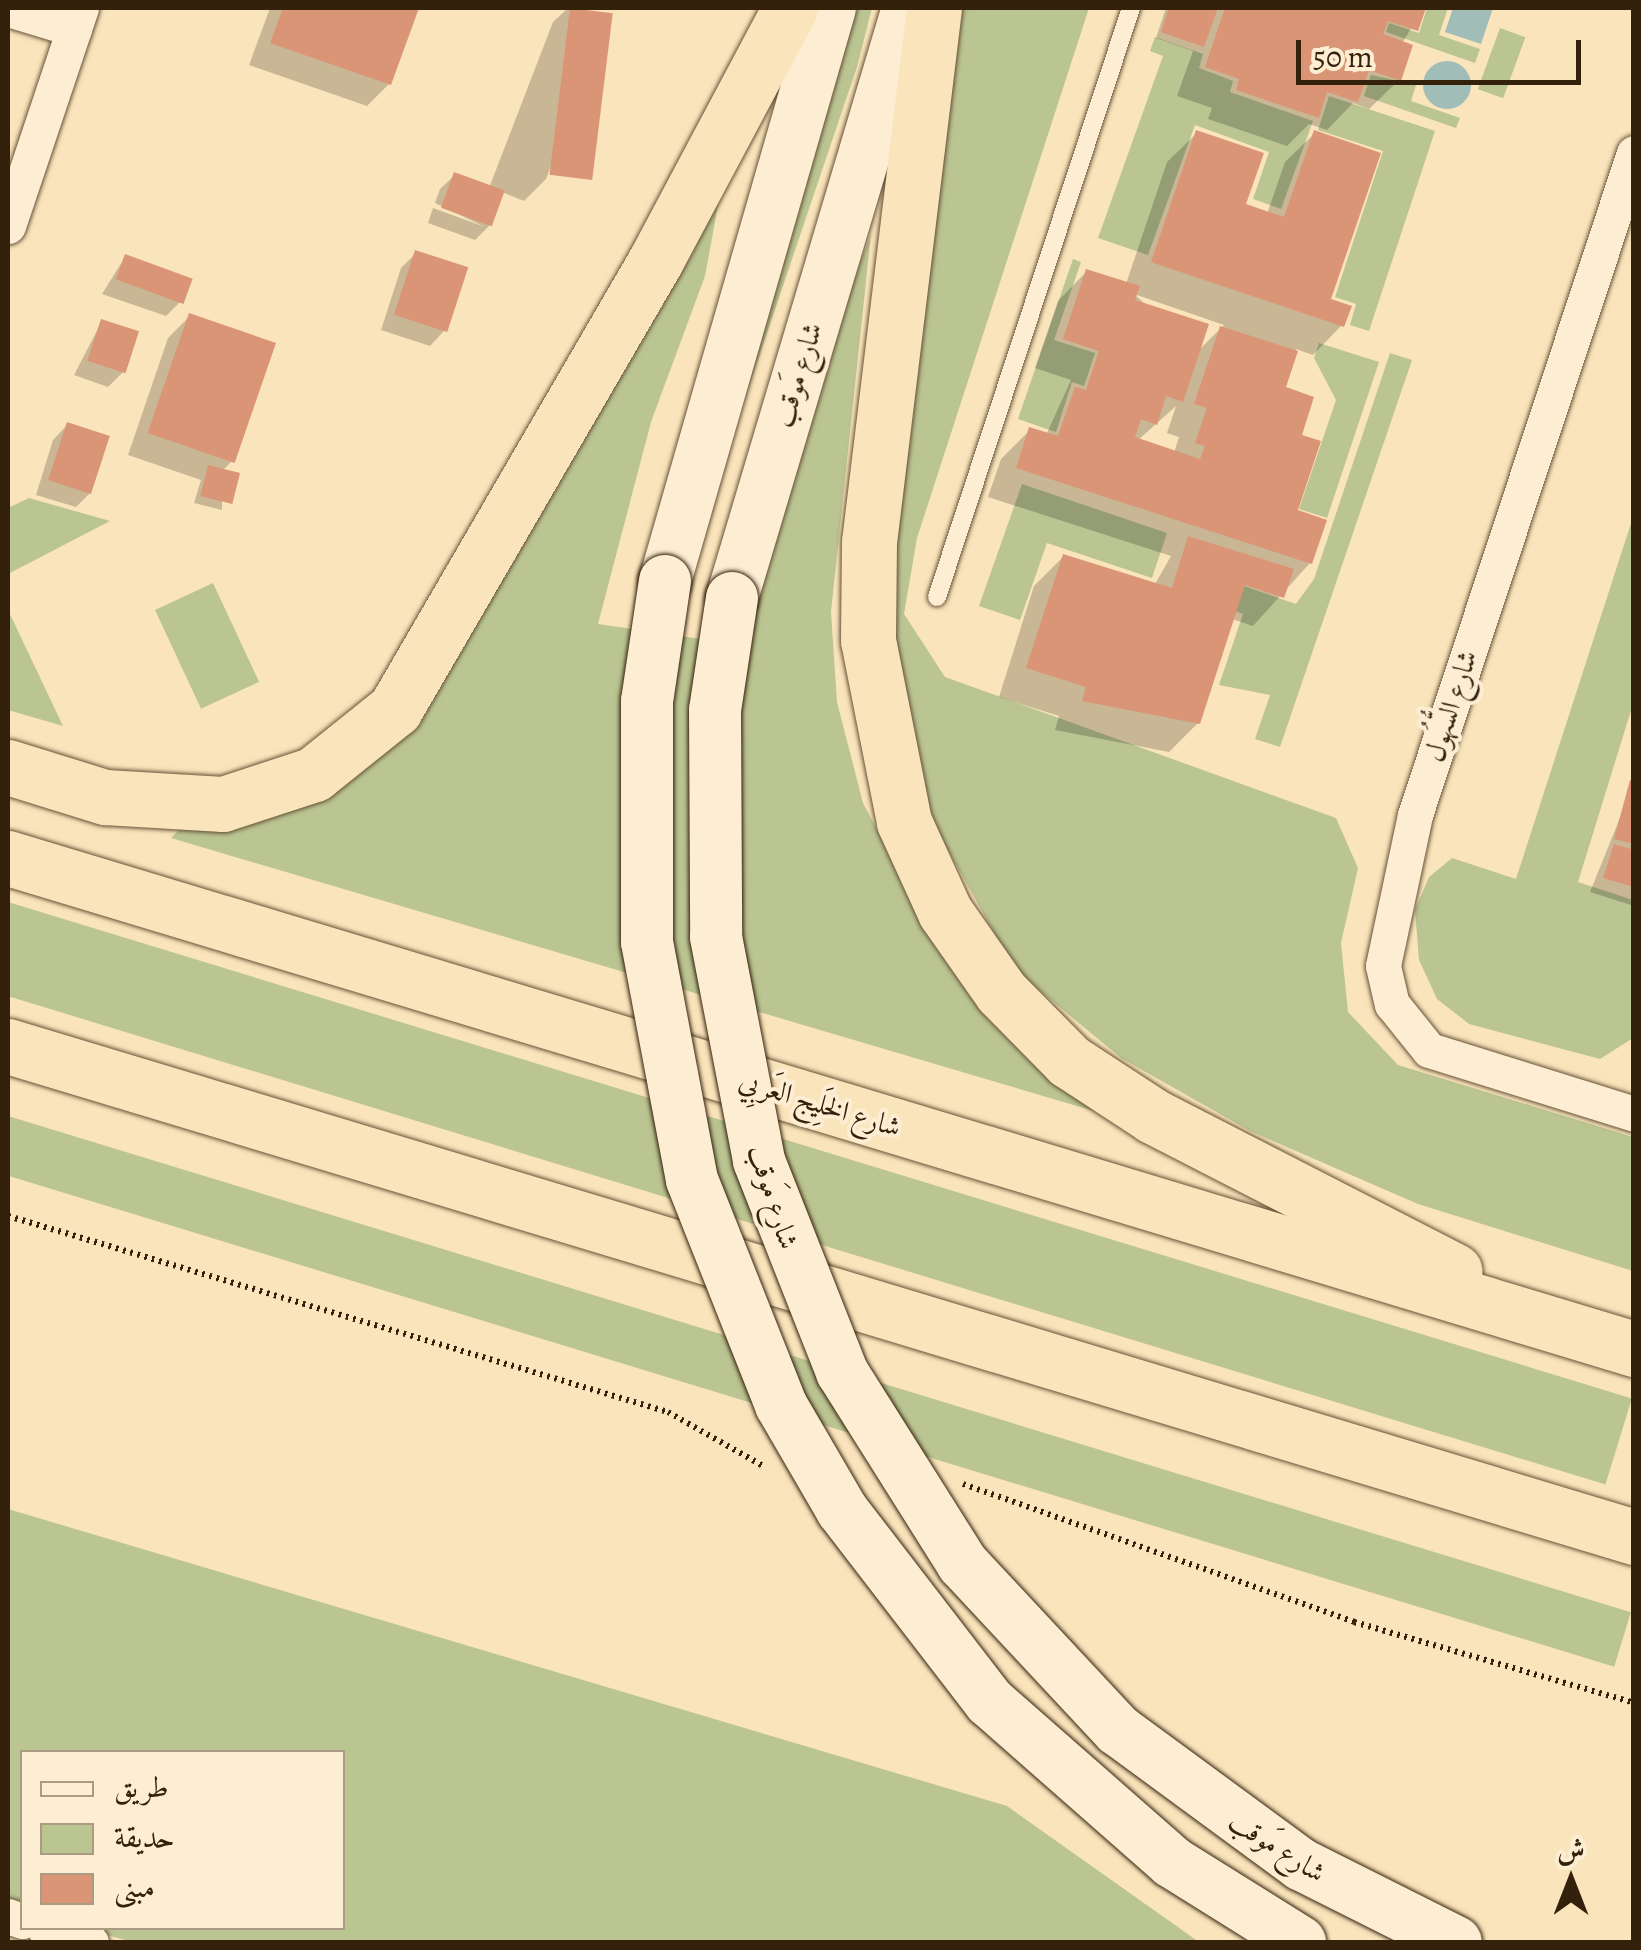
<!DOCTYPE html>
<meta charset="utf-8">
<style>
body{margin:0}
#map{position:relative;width:1641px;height:1950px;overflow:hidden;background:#fae4bb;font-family:Alegreya,Amiri,serif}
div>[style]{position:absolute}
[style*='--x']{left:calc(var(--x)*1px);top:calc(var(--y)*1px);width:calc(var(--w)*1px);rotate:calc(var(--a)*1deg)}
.green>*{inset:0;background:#bbc592;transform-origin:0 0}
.water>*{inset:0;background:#a1bdb8}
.round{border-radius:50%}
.shadow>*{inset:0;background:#0003}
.building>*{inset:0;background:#da9476;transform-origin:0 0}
.path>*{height:6px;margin-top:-3px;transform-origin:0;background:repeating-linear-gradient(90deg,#34210c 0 2.5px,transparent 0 7.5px)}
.roads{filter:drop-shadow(0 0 2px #665238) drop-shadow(0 0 2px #665238)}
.service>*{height:18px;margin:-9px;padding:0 9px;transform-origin:9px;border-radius:9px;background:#fcedd3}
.minor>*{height:35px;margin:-17.5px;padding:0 17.5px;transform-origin:17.5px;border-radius:17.5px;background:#fcedd3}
.secondary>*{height:52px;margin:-26px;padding:0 26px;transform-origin:26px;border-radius:26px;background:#fcedd3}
.trunk>*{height:55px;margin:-27.5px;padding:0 27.5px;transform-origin:27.5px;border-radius:27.5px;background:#fae4bb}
.bridges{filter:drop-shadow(0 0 2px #34210c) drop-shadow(0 0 2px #34210c)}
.secondary-bridge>*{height:52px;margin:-26px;padding:0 26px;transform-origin:26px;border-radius:26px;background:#fcedd3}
span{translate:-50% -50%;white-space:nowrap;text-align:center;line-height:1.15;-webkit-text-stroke:8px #fcedd3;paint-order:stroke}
.street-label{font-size:28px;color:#34210c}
.frame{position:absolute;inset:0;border:10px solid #34210c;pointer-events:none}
.legend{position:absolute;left:20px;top:1750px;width:325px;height:180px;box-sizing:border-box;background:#fcedd3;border:2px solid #ac9b83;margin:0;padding:12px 18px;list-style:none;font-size:30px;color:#34210c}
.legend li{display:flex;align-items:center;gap:20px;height:50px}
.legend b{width:50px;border:2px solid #ac9b83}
.north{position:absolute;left:1521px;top:1830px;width:100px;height:100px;-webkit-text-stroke:8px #fcedd3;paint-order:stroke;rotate:0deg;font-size:28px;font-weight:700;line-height:40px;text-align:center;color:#34210c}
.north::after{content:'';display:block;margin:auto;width:35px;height:45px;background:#34210c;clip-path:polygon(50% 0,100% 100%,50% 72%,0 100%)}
.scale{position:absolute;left:1296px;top:40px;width:285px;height:45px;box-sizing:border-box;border:5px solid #34210c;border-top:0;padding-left:12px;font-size:30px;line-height:35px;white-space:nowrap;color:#34210c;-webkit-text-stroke:8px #fcedd3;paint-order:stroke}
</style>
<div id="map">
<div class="green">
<i style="clip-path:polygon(848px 8px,872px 8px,857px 67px,672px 614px)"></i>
<i style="clip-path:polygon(958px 8px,1089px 8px,917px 538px,904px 614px,945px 677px,1336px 818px,1358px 868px,1341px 943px,1348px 1012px,1398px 1065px,1633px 1137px,1633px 1271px,1418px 1204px,1250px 1131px,1121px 1058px,1015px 970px,916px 793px,874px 635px)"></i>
<i style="clip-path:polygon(1427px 8px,1448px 8px,1439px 35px,1480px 49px,1475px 63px,1386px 32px,1389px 23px,1419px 33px)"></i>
<i style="left:1500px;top:28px;width:27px;height:65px;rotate:20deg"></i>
<i style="clip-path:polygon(1155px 37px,1203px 54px,1199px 68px,1233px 81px,1230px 92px,1313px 121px,1281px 209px,1253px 199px,1269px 152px,1195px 125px,1148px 255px,1098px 238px,1163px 56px,1150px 51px)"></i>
<i style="clip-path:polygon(1371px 75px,1416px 85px,1411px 101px,1460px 118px,1456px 128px,1364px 96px)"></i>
<i style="clip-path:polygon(1329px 96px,1435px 131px,1369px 331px,1350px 325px,1356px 304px,1335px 297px,1383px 151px,1318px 130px)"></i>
<i style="clip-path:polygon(721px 189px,705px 276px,651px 422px,598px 624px,742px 645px,774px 492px,871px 234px,831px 612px,837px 702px,863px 803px,924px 918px,1104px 1114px,171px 838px,182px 827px,323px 795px,396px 745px)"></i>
<i style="clip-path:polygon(1073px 259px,1081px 262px,1054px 340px,1095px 353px,1084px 386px,1072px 382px,1056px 432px,1018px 419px)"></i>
<i style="clip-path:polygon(1319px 343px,1379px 362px,1327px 518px,1299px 509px,1336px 400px,1314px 358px)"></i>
<i style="clip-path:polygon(1390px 353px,1412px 360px,1280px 747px,1255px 739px,1270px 695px,1219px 685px,1243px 614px,1233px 610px,1241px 585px,1296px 604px,1314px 579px)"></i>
<i style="clip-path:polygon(1022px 484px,1167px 533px,1152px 578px,1047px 543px,1020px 620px,979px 606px)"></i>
<i style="clip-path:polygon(29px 498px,110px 521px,8px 574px,8px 508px)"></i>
<i style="clip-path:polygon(1633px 517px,1633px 704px,1578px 882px,1633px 900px,1633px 1038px,1600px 1059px,1469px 1024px,1437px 999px,1419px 960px,1415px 910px,1429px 877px,1452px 858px,1516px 879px)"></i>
<i style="left:213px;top:583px;width:109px;height:64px;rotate:65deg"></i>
<i style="clip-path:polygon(8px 610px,63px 726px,8px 710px)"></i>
<i style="left:8px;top:902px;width:1698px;height:90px;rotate:17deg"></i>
<i style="left:8px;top:1116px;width:1697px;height:57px;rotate:17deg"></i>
<i style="clip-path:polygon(8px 1509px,1007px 1806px,1199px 1942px,132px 1942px,83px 1928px,342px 1928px,342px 1752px,22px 1752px,22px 1909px,8px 1904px)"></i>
</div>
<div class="water">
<i style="clip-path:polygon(1453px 8px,1493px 8px,1481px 44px,1445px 32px)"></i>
<i class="round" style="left:1423px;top:61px;width:48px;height:48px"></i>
</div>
<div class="shadow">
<i style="clip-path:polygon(270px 8px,416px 8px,389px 84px,367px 106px,249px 65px)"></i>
<i style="clip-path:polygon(568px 8px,610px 14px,546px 179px,524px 201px,502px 192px,489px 226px,475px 240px,428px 223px,433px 208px,485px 227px,435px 203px,440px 189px,455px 175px,489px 188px,553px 22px)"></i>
<i style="clip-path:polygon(1166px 8px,1424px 8px,1402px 43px,1399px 80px,1369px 109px,1353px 103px,1327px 130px,1309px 124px,1287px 146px,1208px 119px,1212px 108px,1177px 96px,1193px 51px,1156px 38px)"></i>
<i style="clip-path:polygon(evenodd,1197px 133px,1243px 206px,1267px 214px,1285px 162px,1315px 133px,1328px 301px,1342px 325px,1313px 355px,1296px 349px,1282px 389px,1299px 436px,1295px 512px,1310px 563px,1253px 626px,1232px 619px,1198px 723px,1169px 752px,1055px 730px,1059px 716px,999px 697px,1034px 586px,1063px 557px,1154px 586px,1171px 556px,988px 497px,1001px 459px,1030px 430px,1046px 435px,1071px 380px,1035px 368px,1058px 301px,1087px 271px,1126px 284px,1167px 162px,1197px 133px,1134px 294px,1224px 325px,1197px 352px,1134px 294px,1197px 133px,1176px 406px,1167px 433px,1179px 437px,1174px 453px,1137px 441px,1176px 406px)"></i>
<i style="clip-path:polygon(416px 253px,444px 331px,430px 346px,381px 330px,401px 268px)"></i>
<i style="clip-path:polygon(125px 257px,181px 301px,166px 316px,102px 294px)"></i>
<i style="clip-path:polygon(190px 316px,232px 461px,222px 471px,222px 510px,194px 503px,201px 480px,128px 455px,168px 338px)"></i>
<i style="clip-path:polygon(102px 321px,123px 372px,108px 387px,74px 375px)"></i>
<i style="clip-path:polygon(67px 425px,91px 492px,76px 507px,36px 495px,53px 440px)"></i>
<i style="clip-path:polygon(1634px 783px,1634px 906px,1590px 892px)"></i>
</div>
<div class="building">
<i style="clip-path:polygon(283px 8px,419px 8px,391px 85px,270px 43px)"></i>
<i style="left:570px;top:8px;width:43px;height:168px;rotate:7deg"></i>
<i style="clip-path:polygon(1169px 8px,1218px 8px,1204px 47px,1161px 32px)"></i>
<i style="clip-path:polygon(1225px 8px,1426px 8px,1418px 31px,1388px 21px,1383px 34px,1413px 45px,1401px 81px,1369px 70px,1358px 102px,1327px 92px,1319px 118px,1236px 90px,1239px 79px,1205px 67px)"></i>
<i style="clip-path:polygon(1196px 130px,1264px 153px,1246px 204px,1284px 217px,1314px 130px,1381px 153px,1331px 299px,1352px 306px,1344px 327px,1151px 262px)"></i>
<i style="left:454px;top:172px;width:54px;height:38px;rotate:20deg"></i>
<i style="left:415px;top:250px;width:56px;height:68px;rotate:18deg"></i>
<i style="left:125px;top:254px;width:72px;height:27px;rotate:20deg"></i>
<i style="clip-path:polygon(1086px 269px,1140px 286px,1135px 300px,1209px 324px,1183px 402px,1166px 396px,1157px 425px,1141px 419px,1135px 437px,1200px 459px,1205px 446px,1195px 443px,1207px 408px,1194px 404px,1220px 326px,1298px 351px,1286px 387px,1314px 397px,1302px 435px,1321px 441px,1298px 510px,1327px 520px,1312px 564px,1016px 468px,1029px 427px,1058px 436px,1075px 387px,1086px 390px,1099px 351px,1063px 339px)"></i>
<i style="left:189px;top:313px;width:92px;height:127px;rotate:19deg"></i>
<i style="left:101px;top:319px;width:40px;height:44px;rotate:18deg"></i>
<i style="left:67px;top:422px;width:45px;height:61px;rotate:18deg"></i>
<i style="left:208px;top:465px;width:33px;height:32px;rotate:14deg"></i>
<i style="clip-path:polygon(1188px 536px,1294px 569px,1284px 598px,1245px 585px,1200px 724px,1082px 701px,1086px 687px,1026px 668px,1063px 554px,1172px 588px)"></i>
<i style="clip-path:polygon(1630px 780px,1634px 781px,1634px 844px,1614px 839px)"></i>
<i style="clip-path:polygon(1614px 844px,1634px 850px,1634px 887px,1603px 878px)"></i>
</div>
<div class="path">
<i style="--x:8;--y:1216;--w:688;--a:16.54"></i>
<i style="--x:668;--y:1412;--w:109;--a:29.6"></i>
<i style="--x:963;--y:1484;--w:415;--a:19.4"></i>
<i style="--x:1354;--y:1622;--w:291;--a:16.1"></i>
</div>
<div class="roads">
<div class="service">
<i style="--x:937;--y:597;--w:620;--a:-71.77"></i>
</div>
<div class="minor">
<i style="--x:8;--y:9;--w:69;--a:16.9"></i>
<i style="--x:1634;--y:153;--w:697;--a:108.31"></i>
<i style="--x:1415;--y:815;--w:154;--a:102"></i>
<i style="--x:1383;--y:966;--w:39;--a:77"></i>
<i style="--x:1392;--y:1004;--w:59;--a:51.2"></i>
<i style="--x:1429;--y:1050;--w:215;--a:17.3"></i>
<i style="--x:8;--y:226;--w:230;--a:-71.5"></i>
<i style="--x:8;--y:1916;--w:15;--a:20"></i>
<i style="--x:44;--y:1928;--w:49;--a:16.6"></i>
</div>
<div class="secondary">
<i style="--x:665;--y:581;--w:596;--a:-73.94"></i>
<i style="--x:732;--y:598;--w:616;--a:-73.39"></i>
</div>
<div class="trunk">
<i style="--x:934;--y:8;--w:538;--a:96.94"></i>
<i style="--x:869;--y:542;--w:98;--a:90.6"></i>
<i style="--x:868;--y:640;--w:186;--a:78.8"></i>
<i style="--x:904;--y:822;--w:99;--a:65.5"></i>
<i style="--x:945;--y:912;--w:98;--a:55"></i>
<i style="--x:1001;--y:992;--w:97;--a:45.4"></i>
<i style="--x:1069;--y:1061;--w:100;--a:33.2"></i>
<i style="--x:1153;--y:1116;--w:339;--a:27.2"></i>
<i style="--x:8;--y:767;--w:102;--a:17.2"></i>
<i style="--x:105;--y:797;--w:118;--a:3.4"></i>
<i style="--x:223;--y:804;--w:96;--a:-18.2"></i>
<i style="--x:314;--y:774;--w:104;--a:-38.7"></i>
<i style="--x:395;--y:709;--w:519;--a:-59.83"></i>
<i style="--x:656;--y:260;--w:285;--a:-62"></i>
<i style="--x:8;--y:858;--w:1699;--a:16.8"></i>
<i style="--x:8;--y:1046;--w:1699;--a:16.8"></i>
</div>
</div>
<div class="bridges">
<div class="secondary-bridge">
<i style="--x:665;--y:581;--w:121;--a:98.5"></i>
<i style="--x:647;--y:701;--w:241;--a:90"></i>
<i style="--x:647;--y:942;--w:242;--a:79.3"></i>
<i style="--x:692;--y:1180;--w:242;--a:68.4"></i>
<i style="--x:781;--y:1405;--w:121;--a:59.8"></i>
<i style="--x:842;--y:1510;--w:242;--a:52.4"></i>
<i style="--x:990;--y:1702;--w:242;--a:41.3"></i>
<i style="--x:1172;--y:1862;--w:151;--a:32"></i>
<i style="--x:732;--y:598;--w:113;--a:98.6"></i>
<i style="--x:715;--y:710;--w:227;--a:89.7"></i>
<i style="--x:716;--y:937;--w:228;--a:79.1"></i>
<i style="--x:759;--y:1161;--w:227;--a:68.5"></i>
<i style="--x:842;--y:1372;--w:227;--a:57.8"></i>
<i style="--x:963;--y:1564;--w:227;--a:47"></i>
<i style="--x:1118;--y:1730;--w:228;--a:36.3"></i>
<i style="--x:1302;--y:1865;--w:172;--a:26.6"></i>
</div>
</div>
<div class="street-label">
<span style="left:798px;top:375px;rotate:-73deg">شارع مَوقب</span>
<span style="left:1451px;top:706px;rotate:-72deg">شارع السُّهُول</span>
<span style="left:820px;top:1104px;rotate:17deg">شارع الخَلِيج العَربِي</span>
<span style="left:773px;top:1197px;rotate:72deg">شارع مَوقب</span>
<span style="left:1277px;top:1847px;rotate:32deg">شارع مَوقب</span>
</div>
<div class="frame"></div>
<ul class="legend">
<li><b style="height:12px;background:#fcedd3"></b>طريق</li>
<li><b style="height:28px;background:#bbc592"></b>حديقة</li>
<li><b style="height:28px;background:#da9476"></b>مبنى</li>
</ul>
<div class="north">ش</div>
<div class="scale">50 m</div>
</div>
